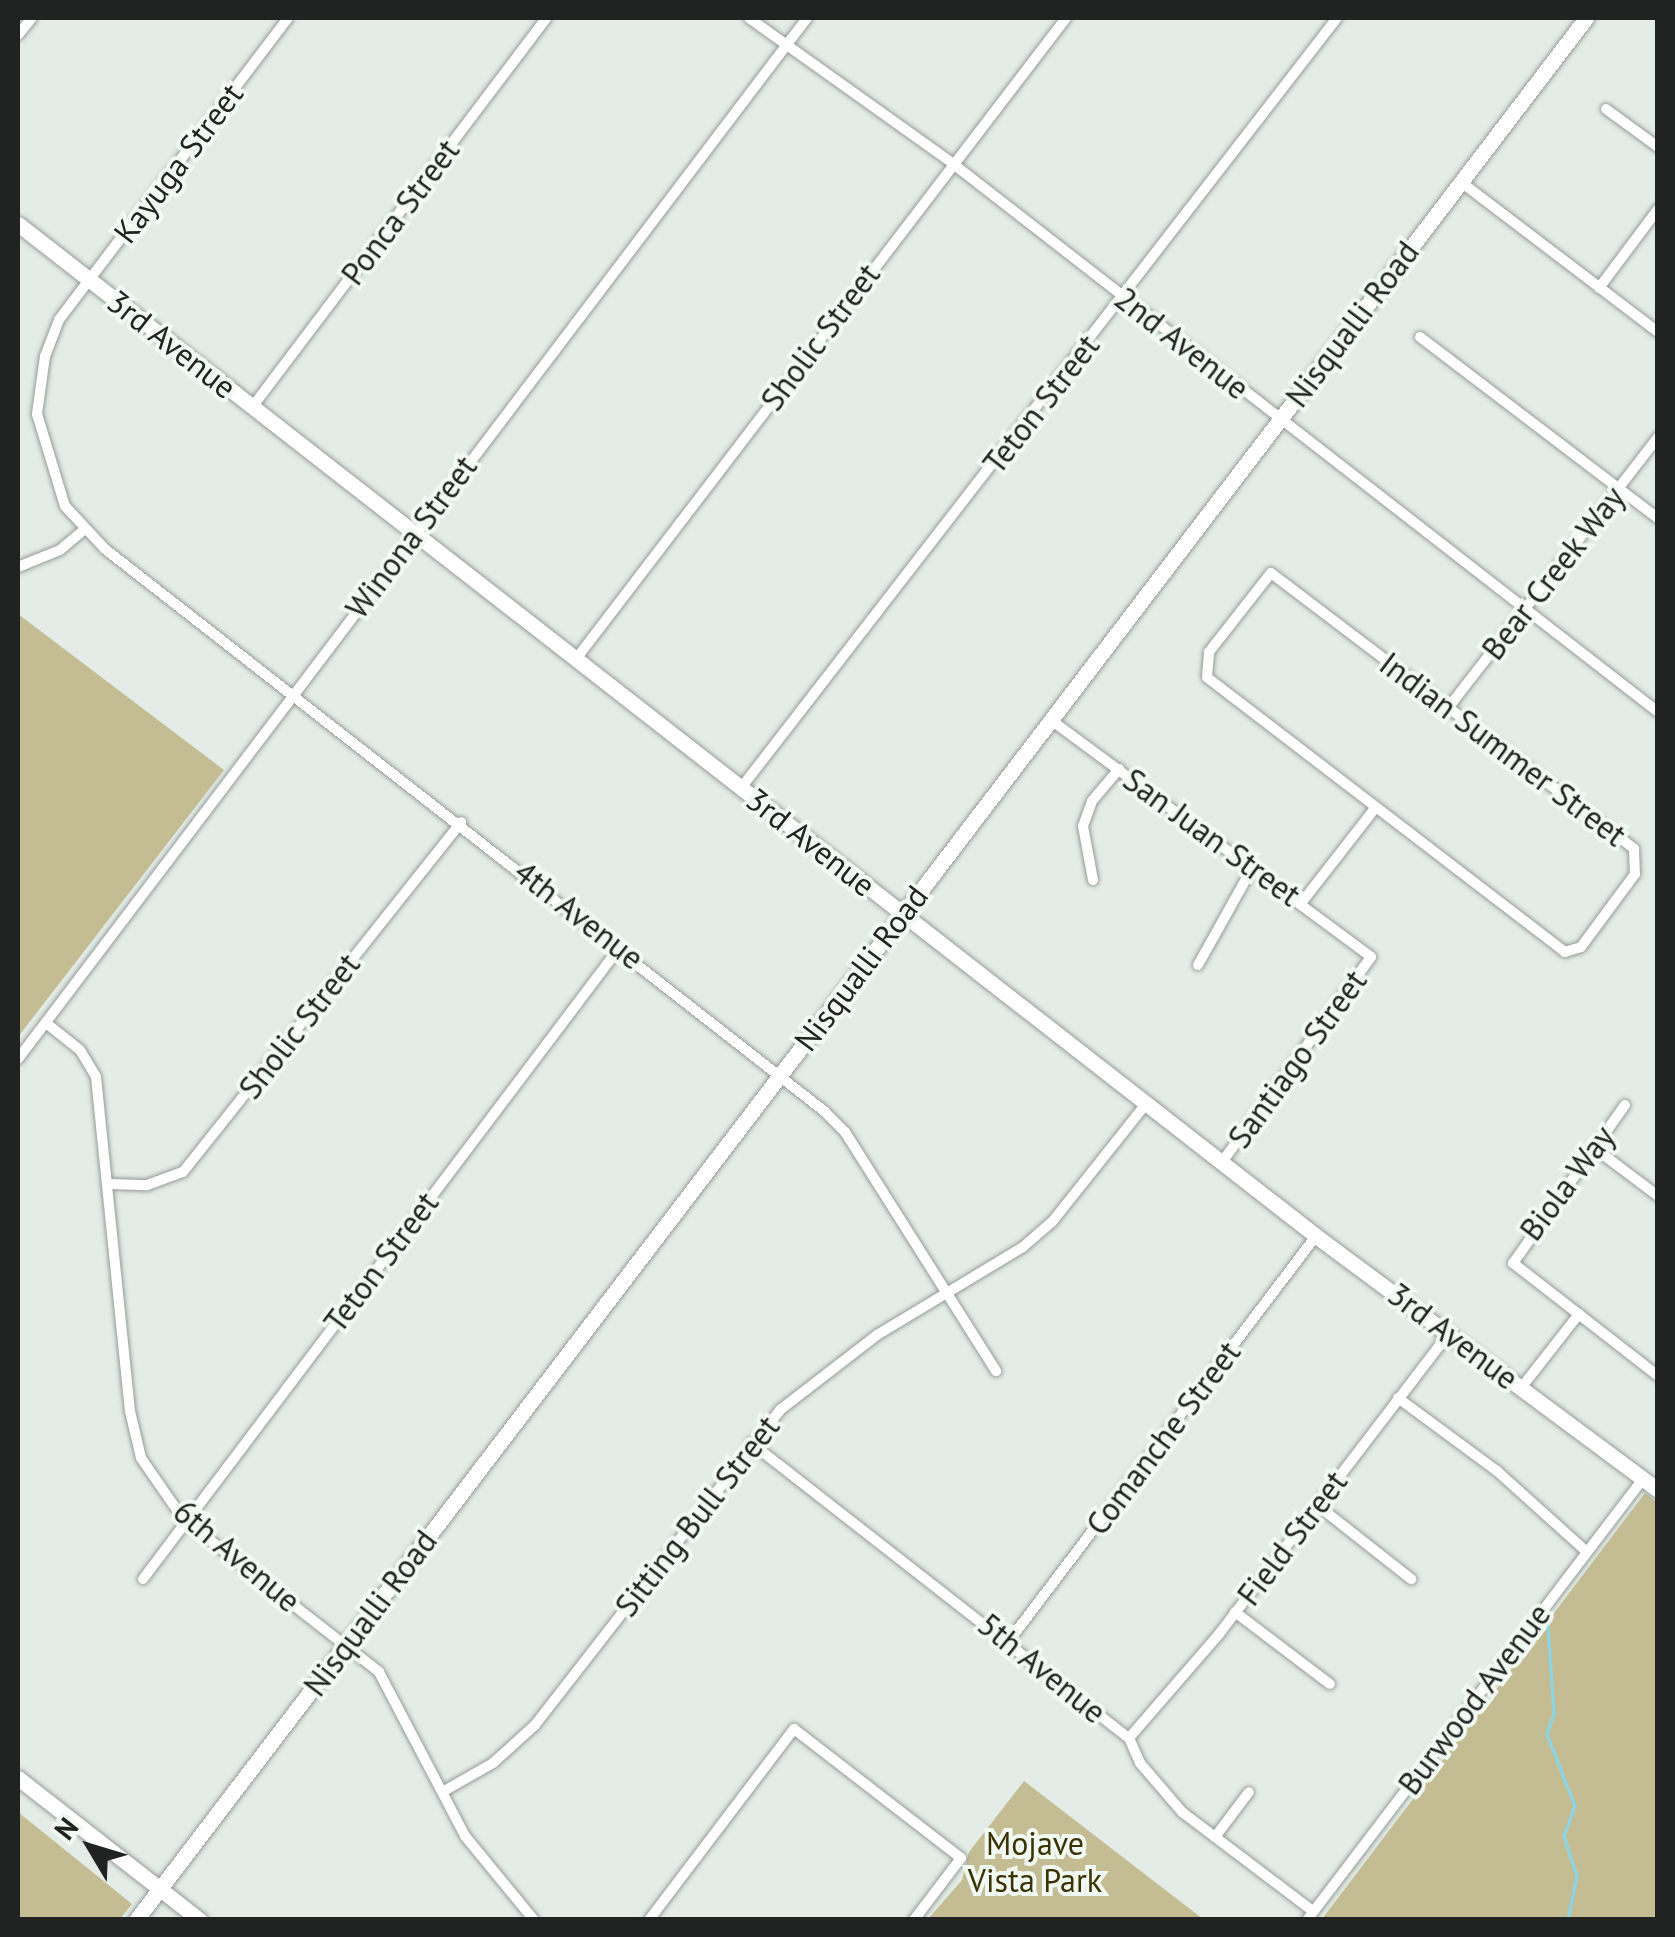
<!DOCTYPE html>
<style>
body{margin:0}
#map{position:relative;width:1675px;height:1937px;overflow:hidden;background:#e3ece6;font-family:"PT Sans",sans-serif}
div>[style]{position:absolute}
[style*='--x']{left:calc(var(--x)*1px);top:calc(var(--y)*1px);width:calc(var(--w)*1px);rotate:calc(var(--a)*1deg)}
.green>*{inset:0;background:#c4bd94}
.stream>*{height:2.5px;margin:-1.25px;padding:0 1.25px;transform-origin:1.25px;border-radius:1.25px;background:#89d6e8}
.roads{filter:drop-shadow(0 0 2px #949c96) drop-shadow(0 0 2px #949c96)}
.street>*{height:10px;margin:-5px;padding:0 5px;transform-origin:5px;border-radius:5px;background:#fff}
.secondary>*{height:15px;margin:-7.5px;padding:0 7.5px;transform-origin:7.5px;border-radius:7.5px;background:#fff}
span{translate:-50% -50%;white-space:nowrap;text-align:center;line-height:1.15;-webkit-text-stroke:8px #f1f9f3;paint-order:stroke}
.street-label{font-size:32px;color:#202321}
.park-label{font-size:32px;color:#3b3200}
.frame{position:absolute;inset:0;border:20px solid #202321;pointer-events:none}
.north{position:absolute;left:40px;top:1797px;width:100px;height:100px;-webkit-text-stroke:8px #f1f9f3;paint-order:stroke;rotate:308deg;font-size:28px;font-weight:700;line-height:40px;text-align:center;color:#202321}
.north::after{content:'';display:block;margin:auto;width:35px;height:45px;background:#202321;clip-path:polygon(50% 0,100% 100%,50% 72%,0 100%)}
</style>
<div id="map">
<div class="green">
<i style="clip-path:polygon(18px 614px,224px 770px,18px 1037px)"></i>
<i style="clip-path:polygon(1645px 1493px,1658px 1503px,1657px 1919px,1322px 1919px)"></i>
<i style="clip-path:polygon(1024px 1781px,1203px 1919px,928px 1919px,962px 1880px,969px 1852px)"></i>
<i style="clip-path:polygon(18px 1812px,132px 1904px,120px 1919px,18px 1919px)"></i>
</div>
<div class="stream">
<i style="--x:1548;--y:1625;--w:89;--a:86.1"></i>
<i style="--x:1554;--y:1714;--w:21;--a:109"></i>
<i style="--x:1547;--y:1734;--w:77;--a:68.7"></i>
<i style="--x:1575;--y:1806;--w:32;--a:110"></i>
<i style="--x:1564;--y:1836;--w:42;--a:72"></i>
<i style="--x:1577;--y:1876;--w:45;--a:101.6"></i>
</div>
<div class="roads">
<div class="street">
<i style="--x:288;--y:18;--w:379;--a:127.2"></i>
<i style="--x:59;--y:320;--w:39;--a:111"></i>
<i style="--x:45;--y:356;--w:59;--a:97.9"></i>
<i style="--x:37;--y:414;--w:96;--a:73.1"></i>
<i style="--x:65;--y:506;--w:59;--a:47.1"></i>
<i style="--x:105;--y:549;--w:913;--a:38.01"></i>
<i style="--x:824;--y:1111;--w:30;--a:45"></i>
<i style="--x:845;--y:1132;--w:283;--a:57.7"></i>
<i style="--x:749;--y:18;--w:249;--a:35.5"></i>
<i style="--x:952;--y:163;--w:894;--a:37.87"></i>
<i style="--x:18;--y:35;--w:22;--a:-51"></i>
<i style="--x:1606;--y:109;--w:64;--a:36.2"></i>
<i style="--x:1461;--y:182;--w:248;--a:37.3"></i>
<i style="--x:1599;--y:288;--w:99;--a:-53.2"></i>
<i style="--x:1420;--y:337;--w:299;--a:37.3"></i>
<i style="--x:253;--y:406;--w:486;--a:-52.9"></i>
<i style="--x:18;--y:567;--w:45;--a:-22"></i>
<i style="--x:60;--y:550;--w:33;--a:-40"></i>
<i style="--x:1271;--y:573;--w:456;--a:37.2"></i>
<i style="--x:1634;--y:849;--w:25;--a:88"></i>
<i style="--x:1635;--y:874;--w:91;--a:126.5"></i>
<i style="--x:1581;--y:947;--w:17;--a:163"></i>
<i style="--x:1565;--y:952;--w:451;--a:-142.5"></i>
<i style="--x:1207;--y:677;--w:25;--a:-85"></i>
<i style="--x:1209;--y:652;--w:100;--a:-51.9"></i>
<i style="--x:576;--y:659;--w:807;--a:-52.6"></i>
<i style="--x:1448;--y:708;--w:343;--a:-52.2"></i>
<i style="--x:1051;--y:720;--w:398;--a:36.5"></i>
<i style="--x:1371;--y:957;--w:253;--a:126"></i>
<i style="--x:741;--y:788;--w:974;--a:-52.26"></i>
<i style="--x:1093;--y:880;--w:55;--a:-100.5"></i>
<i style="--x:1083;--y:826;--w:27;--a:-70"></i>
<i style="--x:1092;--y:801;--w:42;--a:-49.8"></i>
<i style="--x:1302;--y:902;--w:120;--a:-52.1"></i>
<i style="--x:1198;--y:965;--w:109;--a:-60.8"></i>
<i style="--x:46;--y:1023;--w:43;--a:38.5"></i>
<i style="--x:80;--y:1050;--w:31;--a:59"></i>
<i style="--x:96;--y:1077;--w:336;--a:84.2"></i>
<i style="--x:130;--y:1411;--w:48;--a:76.8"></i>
<i style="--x:141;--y:1458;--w:75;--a:55.3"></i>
<i style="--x:184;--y:1520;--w:247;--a:37.9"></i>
<i style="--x:379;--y:1672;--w:185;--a:62.3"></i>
<i style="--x:465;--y:1836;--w:109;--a:50.6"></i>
<i style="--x:18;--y:1059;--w:1306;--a:-52.84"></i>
<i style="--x:1625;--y:1105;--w:194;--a:125.3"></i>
<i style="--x:1513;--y:1263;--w:184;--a:37.9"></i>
<i style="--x:1597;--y:1150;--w:76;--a:37"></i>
<i style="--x:111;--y:1184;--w:36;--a:2"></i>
<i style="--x:147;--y:1185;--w:38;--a:-20"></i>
<i style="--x:183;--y:1172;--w:447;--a:-51.5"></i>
<i style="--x:1521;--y:1388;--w:94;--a:-51.9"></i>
<i style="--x:1398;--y:1398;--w:123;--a:36.4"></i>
<i style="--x:1497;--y:1471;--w:120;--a:42"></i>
<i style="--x:751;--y:1443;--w:479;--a:38"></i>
<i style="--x:1129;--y:1738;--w:27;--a:66"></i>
<i style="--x:1140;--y:1763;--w:65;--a:49.4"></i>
<i style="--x:1182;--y:1812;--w:164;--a:37.1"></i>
<i style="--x:1317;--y:1505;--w:120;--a:38.2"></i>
<i style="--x:143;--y:1579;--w:792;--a:-52.96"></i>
<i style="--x:1235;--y:1612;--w:119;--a:37.2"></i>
<i style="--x:1009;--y:1641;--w:508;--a:-52.84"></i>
<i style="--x:1129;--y:1738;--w:138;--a:-49.1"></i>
<i style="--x:1219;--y:1634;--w:380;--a:-52.6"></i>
<i style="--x:444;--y:1791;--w:56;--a:-29.7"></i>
<i style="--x:493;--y:1763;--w:57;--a:-42.1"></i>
<i style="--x:535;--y:1725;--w:399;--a:-52.1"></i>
<i style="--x:780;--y:1410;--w:123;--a:-37.7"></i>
<i style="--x:877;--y:1335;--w:170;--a:-31.1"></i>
<i style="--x:1023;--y:1247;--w:38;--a:-41"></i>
<i style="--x:1052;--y:1222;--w:151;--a:-51.5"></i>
<i style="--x:1215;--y:1837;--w:56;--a:-52.9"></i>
<i style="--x:649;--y:1920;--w:240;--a:-52.8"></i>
<i style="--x:794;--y:1729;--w:211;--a:37.7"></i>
<i style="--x:961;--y:1858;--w:78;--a:127.2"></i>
<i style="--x:1307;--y:1920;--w:554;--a:-52.7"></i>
</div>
<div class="secondary">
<i style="--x:18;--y:224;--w:1646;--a:37.94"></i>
<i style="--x:1316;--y:1236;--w:426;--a:36.6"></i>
<i style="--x:18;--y:1778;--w:231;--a:38"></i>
<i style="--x:136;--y:1920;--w:2392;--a:-52.68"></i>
</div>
</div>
<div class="street-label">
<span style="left:178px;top:163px;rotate:-53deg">Kayuga Street</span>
<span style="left:400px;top:212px;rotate:-53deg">Ponca Street</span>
<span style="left:1352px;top:324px;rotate:-53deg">Nisqualli Road</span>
<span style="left:820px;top:337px;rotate:-53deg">Sholic Street</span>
<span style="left:1182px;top:343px;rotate:38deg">2nd Avenue</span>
<span style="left:172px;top:344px;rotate:38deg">3rd Avenue</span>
<span style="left:1041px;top:404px;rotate:-52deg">Teton Street</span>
<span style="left:411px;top:537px;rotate:-53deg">Winona Street</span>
<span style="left:1553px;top:573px;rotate:-52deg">Bear Creek Way</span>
<span style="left:1503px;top:749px;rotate:37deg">Indian Summer Street</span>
<span style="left:1212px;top:837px;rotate:36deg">San Juan Street</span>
<span style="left:811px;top:842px;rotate:38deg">3rd Avenue</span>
<span style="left:579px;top:915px;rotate:38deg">4th Avenue</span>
<span style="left:861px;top:968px;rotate:-53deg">Nisqualli Road</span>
<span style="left:299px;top:1026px;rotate:-52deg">Sholic Street</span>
<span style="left:1297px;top:1059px;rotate:-54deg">Santiago Street</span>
<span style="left:1567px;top:1183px;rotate:-53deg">Biola Way</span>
<span style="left:381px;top:1262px;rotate:-53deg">Teton Street</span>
<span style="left:1453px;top:1336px;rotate:37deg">3rd Avenue</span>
<span style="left:1163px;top:1438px;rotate:-53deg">Comanche Street</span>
<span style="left:697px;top:1516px;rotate:-52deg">Sitting Bull Street</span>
<span style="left:1292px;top:1538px;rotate:-53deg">Field Street</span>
<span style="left:237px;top:1556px;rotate:40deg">6th Avenue</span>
<span style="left:370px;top:1613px;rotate:-53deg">Nisqualli Road</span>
<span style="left:1042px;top:1668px;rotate:39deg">5th Avenue</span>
<span style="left:1474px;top:1699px;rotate:-53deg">Burwood Avenue</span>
</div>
<div class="park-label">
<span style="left:1035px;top:1862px">Mojave<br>Vista Park</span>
</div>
<div class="frame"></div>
<div class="north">N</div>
</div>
